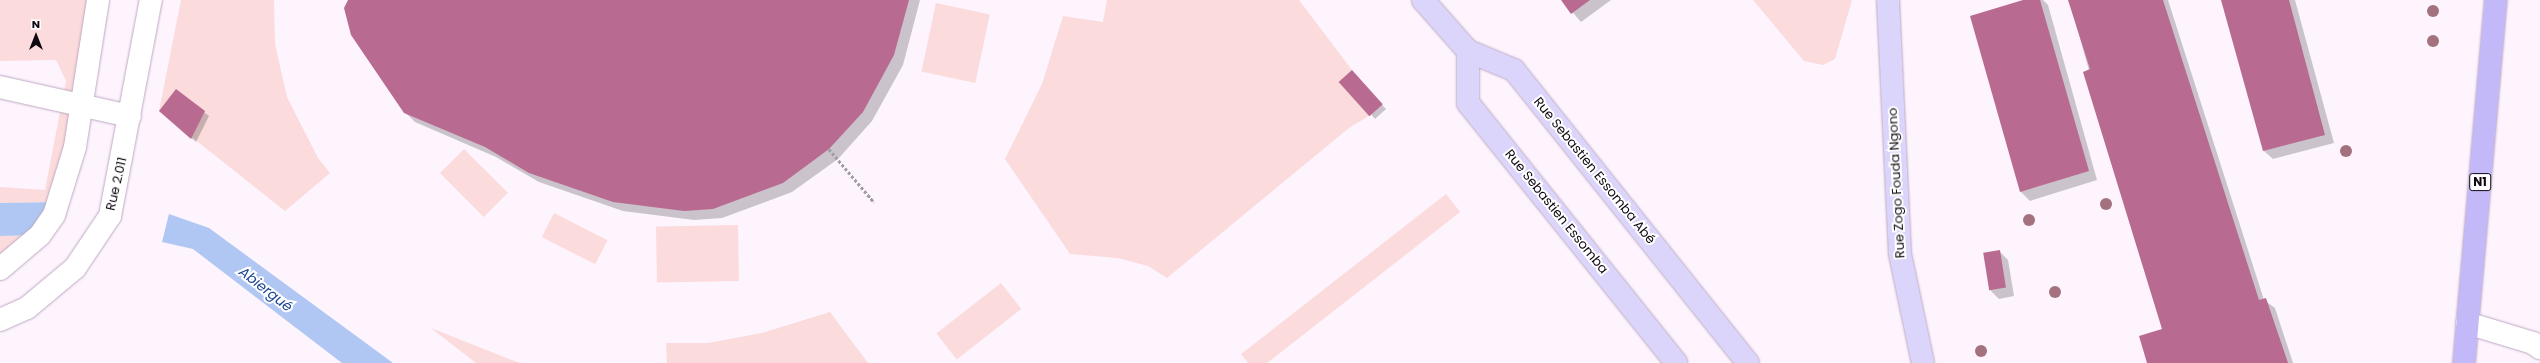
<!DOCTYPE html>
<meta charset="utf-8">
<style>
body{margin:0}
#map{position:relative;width:2540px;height:363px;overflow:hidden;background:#fdf4fe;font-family:Poppins,sans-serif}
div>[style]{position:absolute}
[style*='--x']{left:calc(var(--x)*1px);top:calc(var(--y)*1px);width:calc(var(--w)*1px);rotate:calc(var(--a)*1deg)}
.green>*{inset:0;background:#fbdbdb;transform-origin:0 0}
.water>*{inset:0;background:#afc7f2}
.shadow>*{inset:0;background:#0003}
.building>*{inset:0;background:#b96a91;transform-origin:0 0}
.path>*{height:2.5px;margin-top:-1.25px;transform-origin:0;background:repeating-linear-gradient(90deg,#a49ca5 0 3px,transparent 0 5px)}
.roads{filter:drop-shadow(0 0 1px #bea9c2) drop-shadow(0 0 1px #bea9c2)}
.minor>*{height:22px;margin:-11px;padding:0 11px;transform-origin:11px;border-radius:11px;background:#fff}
.major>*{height:22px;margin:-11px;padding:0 11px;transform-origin:11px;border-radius:11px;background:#dbd5fb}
.highway>*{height:22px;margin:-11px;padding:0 11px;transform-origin:11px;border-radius:11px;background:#c3b9f8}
.trees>*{width:12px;height:12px;margin:-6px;border-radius:50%;background:#a3727e}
span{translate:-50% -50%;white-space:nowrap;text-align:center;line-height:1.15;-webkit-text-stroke:4px #fff;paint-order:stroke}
.shield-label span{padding:1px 3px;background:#fff;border:1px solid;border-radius:3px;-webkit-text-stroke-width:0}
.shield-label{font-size:12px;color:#100911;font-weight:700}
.street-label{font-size:13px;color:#100911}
.water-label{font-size:14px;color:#1c4494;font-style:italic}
.north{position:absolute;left:16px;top:16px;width:40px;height:40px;-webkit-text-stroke:3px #fff;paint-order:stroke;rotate:0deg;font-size:11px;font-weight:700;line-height:16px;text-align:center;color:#100911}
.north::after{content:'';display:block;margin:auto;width:14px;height:18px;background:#100911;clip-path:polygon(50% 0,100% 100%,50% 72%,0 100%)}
</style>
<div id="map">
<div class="green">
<i style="clip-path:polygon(0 0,98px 0,59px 202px,0 203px,0 187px,45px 190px,66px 81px,56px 60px,0 61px)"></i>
<i style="clip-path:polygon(181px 0,274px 0,275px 44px,287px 97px,318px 158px,330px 173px,285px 211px,159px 111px)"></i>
<i style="clip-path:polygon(1107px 0,1299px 0,1352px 70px,1340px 82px,1370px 115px,1349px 128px,1167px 278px,1148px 266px,1118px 258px,1070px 254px,1005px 159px,1042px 84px,1063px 16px,1103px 22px)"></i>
<i style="clip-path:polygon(1753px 0,1852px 0,1835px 59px,1823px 65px,1804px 61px)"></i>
<i style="left:936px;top:3px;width:55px;height:70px;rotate:12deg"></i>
<i style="left:464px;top:149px;width:62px;height:34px;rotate:45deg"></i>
<i style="left:1446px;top:194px;width:23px;height:260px;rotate:52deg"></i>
<i style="left:554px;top:213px;width:60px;height:27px;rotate:27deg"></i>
<i style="left:738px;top:225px;width:56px;height:82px;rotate:89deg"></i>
<i style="clip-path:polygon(40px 235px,0 269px,0 236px)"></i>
<i style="left:1001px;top:283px;width:33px;height:82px;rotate:52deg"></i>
<i style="clip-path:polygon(830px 312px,868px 363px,667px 363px,666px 343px,708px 343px,762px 333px)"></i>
<i style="clip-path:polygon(431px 328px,509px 359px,520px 363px,476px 363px)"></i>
</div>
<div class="water">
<i style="clip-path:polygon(59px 202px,40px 235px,0 236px,0 203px)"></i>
<i style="clip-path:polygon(169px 214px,209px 228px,393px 363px,342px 363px,193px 249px,162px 242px)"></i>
</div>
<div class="shadow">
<i style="clip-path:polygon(349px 0,920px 0,903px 65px,872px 121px,838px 159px,792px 192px,722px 218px,694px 220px,623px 211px,539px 182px,496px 157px,415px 122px,405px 112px)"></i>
<i style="clip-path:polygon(1562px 0,1611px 0,1581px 22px)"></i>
<i style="clip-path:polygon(2026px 0,2043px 0,2048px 5px,2097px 180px,2030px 201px,2021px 192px,1971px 17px)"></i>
<i style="clip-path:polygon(2069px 0,2168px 0,2264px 300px,2275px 308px,2293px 363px,2149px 363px,2163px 330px)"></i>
<i style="clip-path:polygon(2222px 0,2295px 0,2334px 143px,2273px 159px,2264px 151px)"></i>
<i style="clip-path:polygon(1356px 76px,1386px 109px,1375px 119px,1371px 114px)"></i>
<i style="clip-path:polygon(176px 91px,209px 116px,196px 142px,165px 115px)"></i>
<i style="clip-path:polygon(1999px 251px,2008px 260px,2014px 296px,1999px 299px,1990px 290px)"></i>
</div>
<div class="building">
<i style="clip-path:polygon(348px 0,909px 0,894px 55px,863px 112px,829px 149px,783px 183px,713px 209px,684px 211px,613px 202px,529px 173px,485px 147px,404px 113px,351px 35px,344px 8px)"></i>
<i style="clip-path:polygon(1561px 0,1590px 0,1571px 14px)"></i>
<i style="clip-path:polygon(2023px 0,2040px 0,2089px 171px,2020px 192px,1970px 16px)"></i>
<i style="clip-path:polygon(2068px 0,2163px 0,2259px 300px,2266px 298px,2288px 363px,2147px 363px,2139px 336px,2162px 329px,2083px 72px,2090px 69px)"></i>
<i style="clip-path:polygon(2221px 0,2289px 0,2325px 135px,2263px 151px)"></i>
<i style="left:1352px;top:70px;width:46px;height:18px;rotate:48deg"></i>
<i style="clip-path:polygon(176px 89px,205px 111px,191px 139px,159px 111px)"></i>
<i style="left:2000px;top:250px;width:38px;height:17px;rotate:81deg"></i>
</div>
<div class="path">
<i style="--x:829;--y:149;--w:70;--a:49.7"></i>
</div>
<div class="roads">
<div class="minor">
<i style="--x:0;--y:87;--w:133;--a:12.6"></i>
<i style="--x:0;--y:269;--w:52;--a:-40.4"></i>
<i style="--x:40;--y:235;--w:24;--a:-55"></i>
<i style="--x:54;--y:215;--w:71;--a:-72.8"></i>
<i style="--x:75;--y:147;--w:149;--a:-81.1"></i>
<i style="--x:0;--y:320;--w:30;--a:-24"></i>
<i style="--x:27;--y:308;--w:62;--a:-39.8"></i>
<i style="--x:75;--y:268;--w:63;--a:-56.1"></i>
<i style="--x:110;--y:216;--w:220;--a:-79.3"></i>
<i style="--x:2467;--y:323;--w:69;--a:16.9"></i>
<i style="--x:2533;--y:343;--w:9;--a:36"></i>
</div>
<div class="major">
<i style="--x:1423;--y:0;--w:68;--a:48.6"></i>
<i style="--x:1468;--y:51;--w:50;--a:22.4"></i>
<i style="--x:1514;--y:70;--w:375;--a:51.4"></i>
<i style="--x:1888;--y:0;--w:254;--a:87.3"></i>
<i style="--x:1900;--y:254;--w:111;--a:78.1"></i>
<i style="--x:1468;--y:51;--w:52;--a:90"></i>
<i style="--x:1468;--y:103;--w:333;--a:51.3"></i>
</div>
<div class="highway">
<i style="--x:2464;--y:363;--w:364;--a:-85"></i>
</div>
</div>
<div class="trees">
<i style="left:2433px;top:11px"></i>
<i style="left:2433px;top:41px"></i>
<i style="left:2346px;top:151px"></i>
<i style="left:2106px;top:204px"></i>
<i style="left:2029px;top:220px"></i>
<i style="left:2055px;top:292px"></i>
<i style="left:1981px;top:351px"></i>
</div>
<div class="shield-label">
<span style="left:2480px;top:182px">N1</span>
</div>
<div class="street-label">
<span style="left:1594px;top:171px;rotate:51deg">Rue Sebastien Essomba Abé</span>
<span style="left:1897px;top:183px;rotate:-93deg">Rue Zogo Fouda Ngono</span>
<span style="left:117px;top:184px;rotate:-77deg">Rue 2.011</span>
<span style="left:1556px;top:212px;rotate:51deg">Rue Sebastien Essomba</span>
</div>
<div class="water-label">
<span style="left:266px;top:289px;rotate:38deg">Abiergué</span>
</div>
<div class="north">N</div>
</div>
